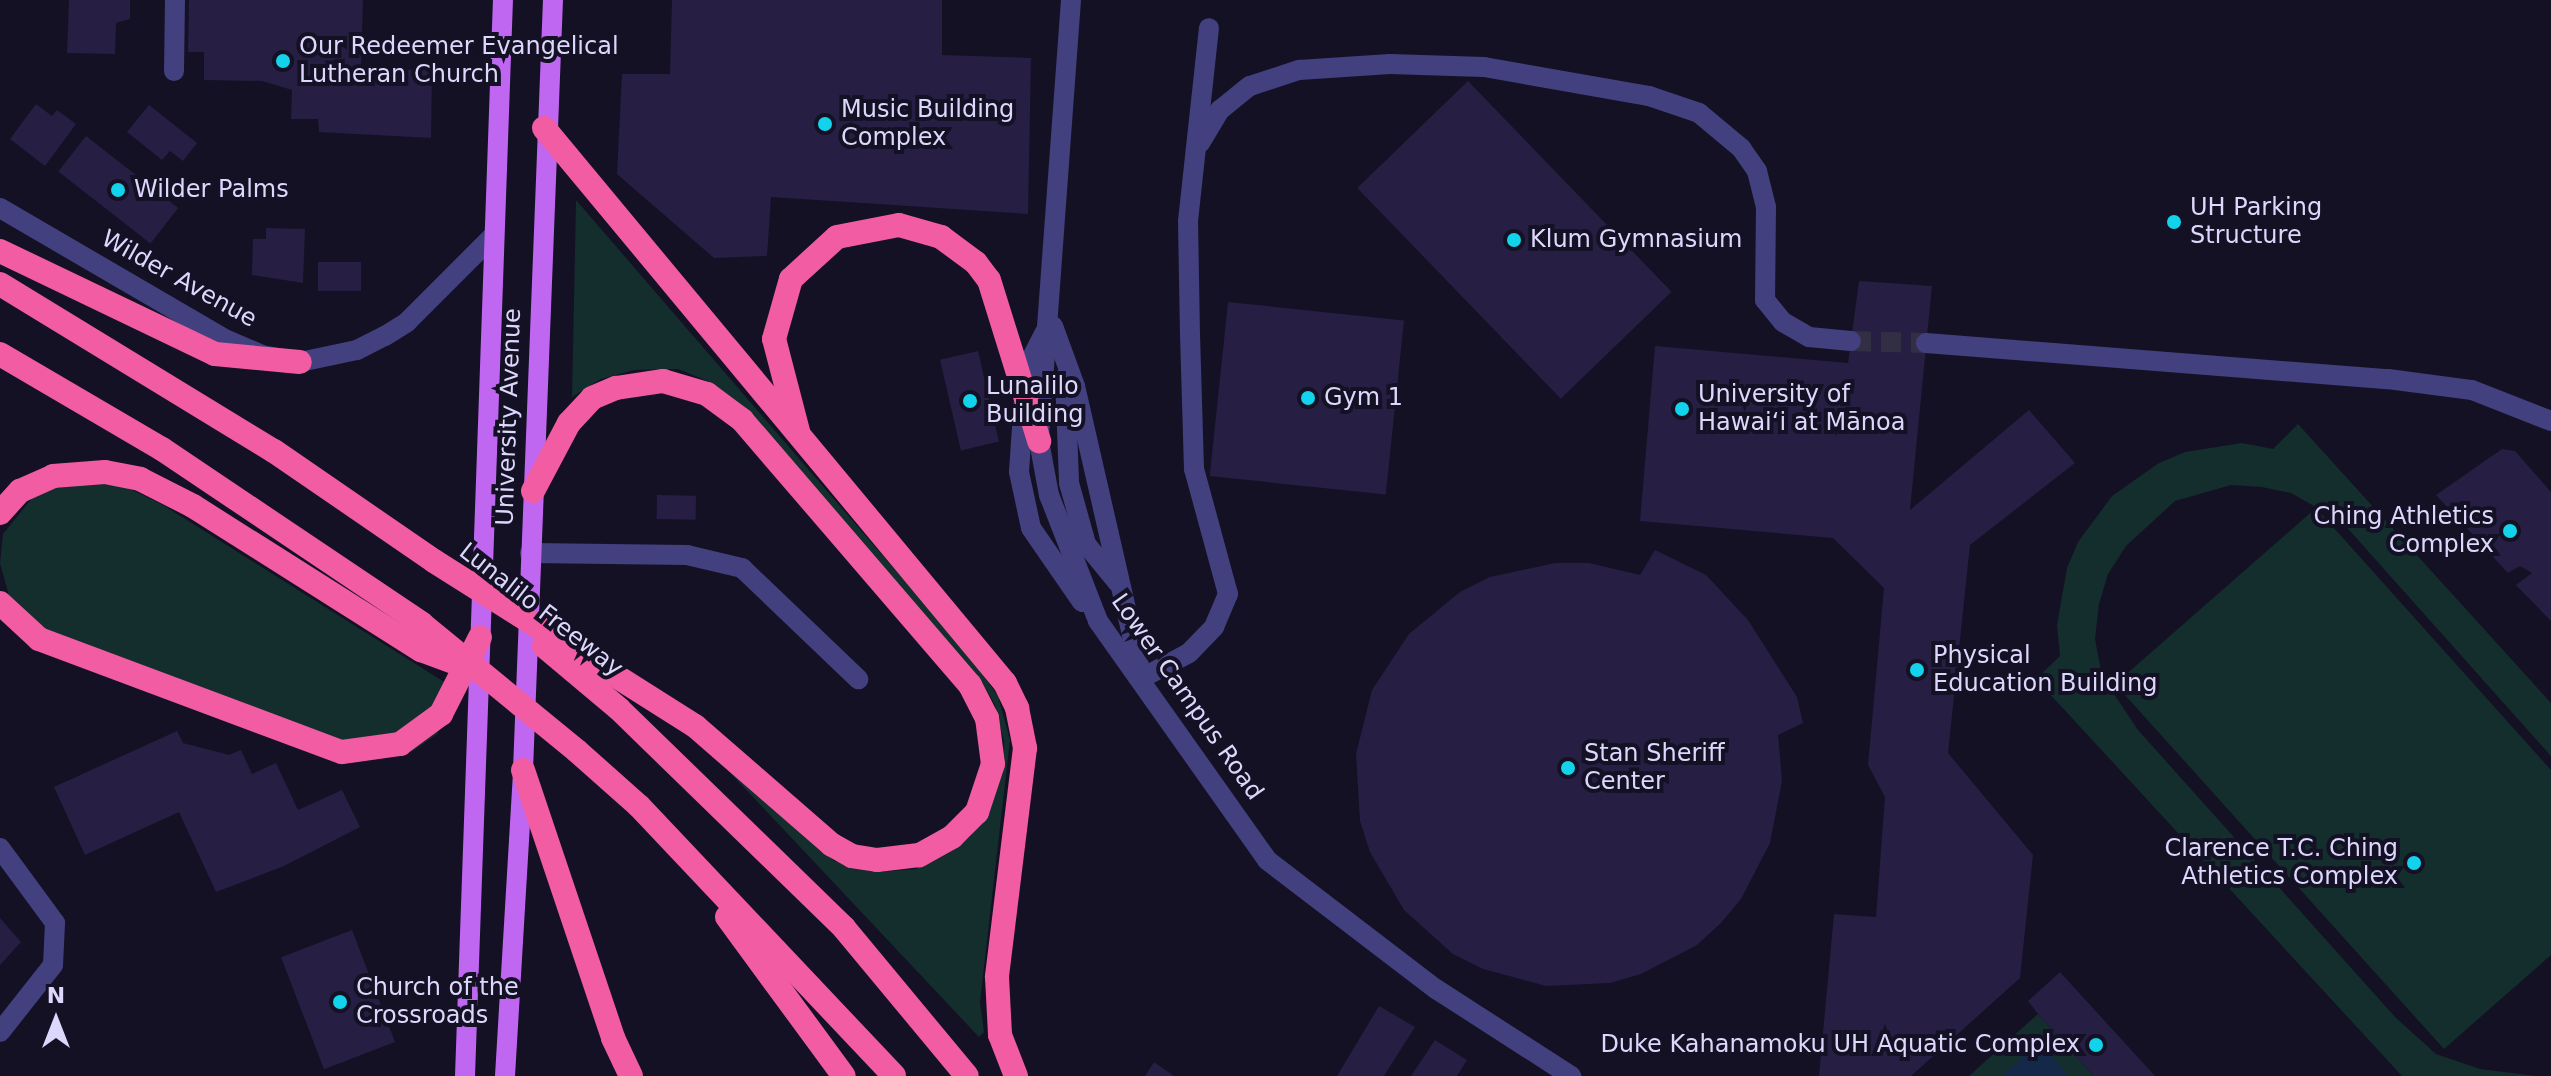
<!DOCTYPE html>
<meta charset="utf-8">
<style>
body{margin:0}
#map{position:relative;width:2551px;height:1076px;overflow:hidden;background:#141124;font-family:"DejaVu Sans",sans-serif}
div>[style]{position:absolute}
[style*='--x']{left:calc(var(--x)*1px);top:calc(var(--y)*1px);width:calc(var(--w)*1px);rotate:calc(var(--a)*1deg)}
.green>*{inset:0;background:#142d2d}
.water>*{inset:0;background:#14284a}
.building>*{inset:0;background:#261e43;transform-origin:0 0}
.minor-tunnel>*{height:20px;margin-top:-10px;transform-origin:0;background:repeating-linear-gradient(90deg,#322f44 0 20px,transparent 0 30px)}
.minor>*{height:20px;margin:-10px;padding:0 10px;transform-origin:10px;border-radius:10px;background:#43407f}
.major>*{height:20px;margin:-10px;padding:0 10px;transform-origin:10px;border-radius:10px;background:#c067f2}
.highway>*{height:24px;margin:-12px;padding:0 12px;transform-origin:12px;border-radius:12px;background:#f25ca2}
.highway-bridge>*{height:24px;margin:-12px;padding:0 12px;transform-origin:12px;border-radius:12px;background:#f25ca2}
.dots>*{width:22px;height:22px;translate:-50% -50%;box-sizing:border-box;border:4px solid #141124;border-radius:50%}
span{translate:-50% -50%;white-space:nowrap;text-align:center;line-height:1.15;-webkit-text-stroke:8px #141124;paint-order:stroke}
.poi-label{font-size:24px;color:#dcd7fc}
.left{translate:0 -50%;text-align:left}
.right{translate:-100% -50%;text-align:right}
.street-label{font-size:24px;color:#dcd7fc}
.north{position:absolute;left:16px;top:980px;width:80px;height:80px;-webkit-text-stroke:6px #141124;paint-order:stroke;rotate:0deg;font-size:22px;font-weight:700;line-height:32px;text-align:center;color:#dcd7fc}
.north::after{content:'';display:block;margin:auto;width:28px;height:36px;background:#dcd7fc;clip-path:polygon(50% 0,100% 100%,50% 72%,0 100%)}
</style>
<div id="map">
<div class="green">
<i style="clip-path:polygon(576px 200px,971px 658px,998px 696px,1010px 740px,980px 1002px,984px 1032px,979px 1037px,720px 762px,834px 861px,880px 872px,916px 869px,970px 837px,988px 809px,1003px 772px,1004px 742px,995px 705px,981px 680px,738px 402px,710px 382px,678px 369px,634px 370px,601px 379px,572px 397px)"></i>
<i style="clip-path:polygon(2298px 424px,2551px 703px,2551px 756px,2342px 522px,2291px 493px,2262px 487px,2231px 485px,2175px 501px,2126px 546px,2108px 574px,2099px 604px,2095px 639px,2102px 676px,2138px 730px,2396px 1018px,2436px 1054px,2480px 1069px,2536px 1076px,2402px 1076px,2036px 679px,2060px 656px,2057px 625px,2067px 568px,2078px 542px,2112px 496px,2159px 463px,2185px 452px,2242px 443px,2273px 449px)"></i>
<i style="clip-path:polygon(90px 483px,124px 486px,163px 505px,457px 690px,437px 734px,413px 751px,384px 757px,41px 631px,9px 596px,0 563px,3px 534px,32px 498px,56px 488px)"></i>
<i style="clip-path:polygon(2316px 508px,2551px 770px,2551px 955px,2444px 1049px,2115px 684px)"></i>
<i style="clip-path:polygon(2038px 1014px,2094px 1076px,1969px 1076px)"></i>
</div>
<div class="water">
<i style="clip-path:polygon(2039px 1043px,2069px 1076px,2002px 1076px)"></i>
</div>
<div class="building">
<i style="clip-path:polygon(69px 0,130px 0,130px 19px,116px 23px,115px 54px,67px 53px)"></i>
<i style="clip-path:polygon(189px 0,363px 0,361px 69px,432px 70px,431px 138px,319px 132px,318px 119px,291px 119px,292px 90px,262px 81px,204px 80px,204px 52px,188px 52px)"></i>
<i style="clip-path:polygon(672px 0,942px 0,942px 55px,1031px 58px,1028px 214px,771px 197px,767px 256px,714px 258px,617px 174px,622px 74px,670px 74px)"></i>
<i style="left:1468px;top:81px;width:293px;height:154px;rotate:46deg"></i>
<i style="clip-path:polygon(36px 104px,52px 116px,57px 110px,76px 124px,45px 166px,10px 139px)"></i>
<i style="clip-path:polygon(149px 105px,197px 143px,183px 161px,170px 151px,162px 160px,127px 132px)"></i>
<i style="left:86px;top:136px;width:117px;height:45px;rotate:38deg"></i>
<i style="clip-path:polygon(266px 228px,305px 229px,303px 283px,252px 275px,253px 239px,266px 239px)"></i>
<i style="left:318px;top:262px;width:43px;height:29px"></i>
<i style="clip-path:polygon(1859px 281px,1932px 286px,1910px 510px,2029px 410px,2075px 463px,1970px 545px,1948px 753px,2033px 855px,2020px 978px,1911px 1076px,1819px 1076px,1834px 914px,1876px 917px,1885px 797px,1868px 765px,1884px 588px,1833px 538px,1640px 521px,1655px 346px,1848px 363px)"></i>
<i style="left:1228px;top:302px;width:177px;height:175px;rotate:6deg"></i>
<i style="left:978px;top:351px;width:93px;height:39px;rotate:77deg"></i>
<i style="clip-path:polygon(2502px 449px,2515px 451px,2551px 492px,2551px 621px,2516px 585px,2532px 573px,2520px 566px,2508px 573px,2436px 495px)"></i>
<i style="left:657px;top:495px;width:39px;height:24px;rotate:1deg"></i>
<i style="clip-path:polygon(1655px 550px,1706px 575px,1748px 620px,1797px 697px,1803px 723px,1778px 735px,1782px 781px,1770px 843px,1741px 899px,1721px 923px,1697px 945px,1641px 974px,1610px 983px,1546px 986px,1483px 969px,1453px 954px,1404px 910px,1370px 852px,1360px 821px,1356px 754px,1372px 690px,1409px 634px,1460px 592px,1490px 577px,1555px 563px,1589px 563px,1640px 575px)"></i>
<i style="clip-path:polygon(177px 731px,183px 743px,229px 755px,241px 750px,252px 774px,276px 763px,298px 810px,342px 790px,360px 827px,284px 866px,216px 892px,179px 812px,85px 855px,54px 787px)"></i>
<i style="clip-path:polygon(0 918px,21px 942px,0 965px)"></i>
<i style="left:352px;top:930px;width:120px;height:76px;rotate:69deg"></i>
<i style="clip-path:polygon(2060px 972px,2155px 1076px,2094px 1076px,2038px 1014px,2028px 1001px)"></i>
<i style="clip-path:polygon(1379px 1006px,1415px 1027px,1384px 1076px,1337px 1076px)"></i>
<i style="clip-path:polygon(1435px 1040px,1467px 1060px,1457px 1076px,1411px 1076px)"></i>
<i style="clip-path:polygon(1154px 1062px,1174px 1076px,1145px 1076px)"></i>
</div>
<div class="minor-tunnel">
<i style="--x:1851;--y:341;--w:75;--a:1.5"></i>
</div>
<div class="minor">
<i style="--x:1071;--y:0;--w:442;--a:94.2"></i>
<i style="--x:1039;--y:441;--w:55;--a:79.5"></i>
<i style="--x:1049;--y:495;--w:135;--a:68.7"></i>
<i style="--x:1098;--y:621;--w:293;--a:54.7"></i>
<i style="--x:1267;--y:860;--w:213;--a:37.4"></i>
<i style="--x:1436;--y:989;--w:161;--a:32.8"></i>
<i style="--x:174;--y:71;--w:71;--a:-89.2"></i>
<i style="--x:1200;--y:143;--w:39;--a:-59"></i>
<i style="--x:1220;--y:110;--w:38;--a:-39"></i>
<i style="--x:1250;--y:86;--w:52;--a:-18.1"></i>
<i style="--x:1299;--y:70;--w:91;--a:-3.8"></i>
<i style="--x:1390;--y:64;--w:94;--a:1.8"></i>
<i style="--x:1484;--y:67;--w:168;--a:10"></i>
<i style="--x:1649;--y:96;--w:53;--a:18.8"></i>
<i style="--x:1699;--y:113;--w:55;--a:39.8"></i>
<i style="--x:1741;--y:148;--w:28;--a:55"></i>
<i style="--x:1757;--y:171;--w:37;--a:76"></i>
<i style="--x:1766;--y:207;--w:93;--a:90.6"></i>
<i style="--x:1765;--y:300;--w:28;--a:51"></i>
<i style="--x:1783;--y:322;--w:30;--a:30"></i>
<i style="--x:1809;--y:337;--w:42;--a:5.4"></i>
<i style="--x:0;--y:208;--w:263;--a:30.2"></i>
<i style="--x:227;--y:340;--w:38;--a:23"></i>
<i style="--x:262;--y:355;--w:39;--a:10"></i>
<i style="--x:300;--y:362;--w:58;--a:-11.9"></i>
<i style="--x:357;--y:350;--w:31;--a:-27"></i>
<i style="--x:385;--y:336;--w:26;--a:-32"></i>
<i style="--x:407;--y:322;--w:120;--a:-45"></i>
<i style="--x:1053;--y:326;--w:64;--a:69.9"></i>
<i style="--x:1075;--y:386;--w:300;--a:77.1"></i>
<i style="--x:1142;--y:678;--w:53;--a:-28"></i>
<i style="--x:1189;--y:653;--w:36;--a:-46"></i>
<i style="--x:1214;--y:627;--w:36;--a:-67"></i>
<i style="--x:1228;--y:594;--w:130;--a:-105.2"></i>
<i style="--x:1194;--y:469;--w:134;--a:-91.7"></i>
<i style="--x:1190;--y:335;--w:114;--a:-91"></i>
<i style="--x:1188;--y:221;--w:194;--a:-83.8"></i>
<i style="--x:1045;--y:332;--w:42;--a:117.2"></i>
<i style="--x:1026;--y:369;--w:103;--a:93.9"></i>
<i style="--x:1019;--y:472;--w:57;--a:77.9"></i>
<i style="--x:1031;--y:528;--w:90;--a:55.4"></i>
<i style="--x:1926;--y:343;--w:463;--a:4.5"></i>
<i style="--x:2388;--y:379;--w:85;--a:7.5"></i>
<i style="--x:2472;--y:390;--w:85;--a:21.4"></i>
<i style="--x:1065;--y:377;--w:106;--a:87.8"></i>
<i style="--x:1069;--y:483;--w:63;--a:74.4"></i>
<i style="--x:1086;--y:544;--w:50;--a:50.6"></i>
<i style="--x:530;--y:553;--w:157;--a:0.7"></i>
<i style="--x:687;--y:555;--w:57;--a:13.3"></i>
<i style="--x:742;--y:568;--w:161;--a:43.7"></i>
<i style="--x:0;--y:848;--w:93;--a:53.7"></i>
<i style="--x:55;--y:923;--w:42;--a:92.7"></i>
<i style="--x:53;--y:965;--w:85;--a:128.3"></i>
</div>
<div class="major">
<i style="--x:465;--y:1076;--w:1077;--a:-87.98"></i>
<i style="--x:505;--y:1076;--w:307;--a:-86.6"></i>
<i style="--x:523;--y:770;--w:771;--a:-87.77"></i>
</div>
<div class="highway">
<i style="--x:544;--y:128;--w:721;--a:50.29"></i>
<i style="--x:1005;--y:683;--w:28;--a:64"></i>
<i style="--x:1017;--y:708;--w:41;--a:78.7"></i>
<i style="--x:1025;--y:748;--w:231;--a:97"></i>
<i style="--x:997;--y:977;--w:58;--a:87"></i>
<i style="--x:1000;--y:1035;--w:44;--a:68.7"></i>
<i style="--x:0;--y:251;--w:238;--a:25.6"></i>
<i style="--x:215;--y:354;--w:85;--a:5.4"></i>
<i style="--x:0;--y:284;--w:321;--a:31.4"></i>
<i style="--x:274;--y:451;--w:194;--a:34.5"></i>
<i style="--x:0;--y:354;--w:188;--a:30.4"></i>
<i style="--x:162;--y:449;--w:313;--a:33.9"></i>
<i style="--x:798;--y:431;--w:95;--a:-104.6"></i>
<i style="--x:774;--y:339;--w:62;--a:-74.2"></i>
<i style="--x:791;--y:279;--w:62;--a:-42.4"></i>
<i style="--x:837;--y:237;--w:63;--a:-11"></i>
<i style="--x:899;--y:225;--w:44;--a:15.9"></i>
<i style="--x:941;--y:237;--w:44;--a:36.6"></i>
<i style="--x:976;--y:263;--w:21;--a:53"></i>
<i style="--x:989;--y:280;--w:169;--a:72.7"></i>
<i style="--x:533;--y:491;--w:77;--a:-62.1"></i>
<i style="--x:569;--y:423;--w:34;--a:-47"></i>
<i style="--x:592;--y:398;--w:26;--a:-23"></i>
<i style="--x:616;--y:388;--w:48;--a:-8.5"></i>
<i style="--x:663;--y:381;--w:46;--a:16.5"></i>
<i style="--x:707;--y:394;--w:44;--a:36.6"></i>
<i style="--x:742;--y:420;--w:350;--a:49.3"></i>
<i style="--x:970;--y:685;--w:37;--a:63"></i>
<i style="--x:987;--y:718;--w:46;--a:82.6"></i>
<i style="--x:993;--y:764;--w:51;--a:108.4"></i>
<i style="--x:977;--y:812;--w:35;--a:135"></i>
<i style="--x:952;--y:837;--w:38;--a:151"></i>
<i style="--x:919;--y:855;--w:42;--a:173.2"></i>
<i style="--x:877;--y:860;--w:25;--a:-171"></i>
<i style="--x:852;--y:856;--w:23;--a:-151"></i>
<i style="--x:832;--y:845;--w:181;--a:-139"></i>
<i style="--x:0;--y:513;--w:30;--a:-48"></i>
<i style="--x:20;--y:491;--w:36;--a:-24"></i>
<i style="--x:53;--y:476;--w:52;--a:-4.4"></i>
<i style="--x:105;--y:472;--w:36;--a:11"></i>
<i style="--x:140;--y:479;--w:59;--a:27"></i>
<i style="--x:193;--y:506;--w:270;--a:32.3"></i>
<i style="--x:0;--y:603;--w:53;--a:42.7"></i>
<i style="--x:39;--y:639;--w:323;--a:20.5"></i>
<i style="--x:342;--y:752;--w:59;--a:-7.9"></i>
<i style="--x:400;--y:744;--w:51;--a:-36.2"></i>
<i style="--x:441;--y:714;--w:86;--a:-63.1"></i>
<i style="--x:619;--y:709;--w:314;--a:44.2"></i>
<i style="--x:844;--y:928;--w:192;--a:50.3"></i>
<i style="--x:577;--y:751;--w:83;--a:41.6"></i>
<i style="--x:639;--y:806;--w:371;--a:46.6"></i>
<i style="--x:523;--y:770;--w:283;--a:71.4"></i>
<i style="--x:613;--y:1038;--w:42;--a:64.7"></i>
<i style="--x:727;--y:917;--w:197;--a:53.7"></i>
</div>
<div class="highway-bridge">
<i style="--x:434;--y:561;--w:309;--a:32.3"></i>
<i style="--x:422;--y:624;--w:200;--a:39.3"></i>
<i style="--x:544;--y:646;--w:98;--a:40"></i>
<i style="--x:421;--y:650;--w:46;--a:20.4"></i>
</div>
<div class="dots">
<i style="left:283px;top:61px;background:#13d2eb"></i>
<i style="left:825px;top:124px;background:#13d2eb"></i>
<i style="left:118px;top:190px;background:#13d2eb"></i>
<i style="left:2174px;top:222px;background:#13d2eb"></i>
<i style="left:1514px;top:240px;background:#13d2eb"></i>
<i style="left:1308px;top:398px;background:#13d2eb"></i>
<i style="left:970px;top:401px;background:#13d2eb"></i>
<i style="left:1682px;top:409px;background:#13d2eb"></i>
<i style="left:2510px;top:531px;background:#13d2eb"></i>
<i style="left:1917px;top:670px;background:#13d2eb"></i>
<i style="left:1568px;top:768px;background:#13d2eb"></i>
<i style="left:2414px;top:863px;background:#13d2eb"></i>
<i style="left:340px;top:1002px;background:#13d2eb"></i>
<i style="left:2096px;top:1045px;background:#13d2eb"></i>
</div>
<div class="poi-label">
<span class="left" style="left:299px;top:61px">Our Redeemer Evangelical<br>Lutheran Church</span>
<span class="left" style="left:841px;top:124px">Music Building<br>Complex</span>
<span class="left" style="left:134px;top:190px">Wilder Palms</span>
<span class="left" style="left:2190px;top:222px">UH Parking<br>Structure</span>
<span class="left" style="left:1530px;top:240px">Klum Gymnasium</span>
<span class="left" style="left:986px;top:401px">Lunalilo<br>Building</span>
<span class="left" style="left:1698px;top:409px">University of<br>Hawaiʻi at Mānoa</span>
<span class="left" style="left:1324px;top:398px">Gym 1</span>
<span class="right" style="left:2494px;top:531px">Ching Athletics<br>Complex</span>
<span class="left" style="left:1933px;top:670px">Physical<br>Education Building</span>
<span class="left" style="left:1584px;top:768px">Stan Sheriff<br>Center</span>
<span class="right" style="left:2398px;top:863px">Clarence T.C. Ching<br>Athletics Complex</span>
<span class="left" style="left:356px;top:1002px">Church of the<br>Crossroads</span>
<span class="right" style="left:2080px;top:1045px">Duke Kahanamoku UH Aquatic Complex</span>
</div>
<div class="street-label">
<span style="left:179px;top:279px;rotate:29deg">Wilder Avenue</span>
<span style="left:509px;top:417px;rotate:-88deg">University Avenue</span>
<span style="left:541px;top:610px;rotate:38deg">Lunalilo Freeway</span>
<span style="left:1187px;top:697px;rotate:55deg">Lower Campus Road</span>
</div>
<div class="north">N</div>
</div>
